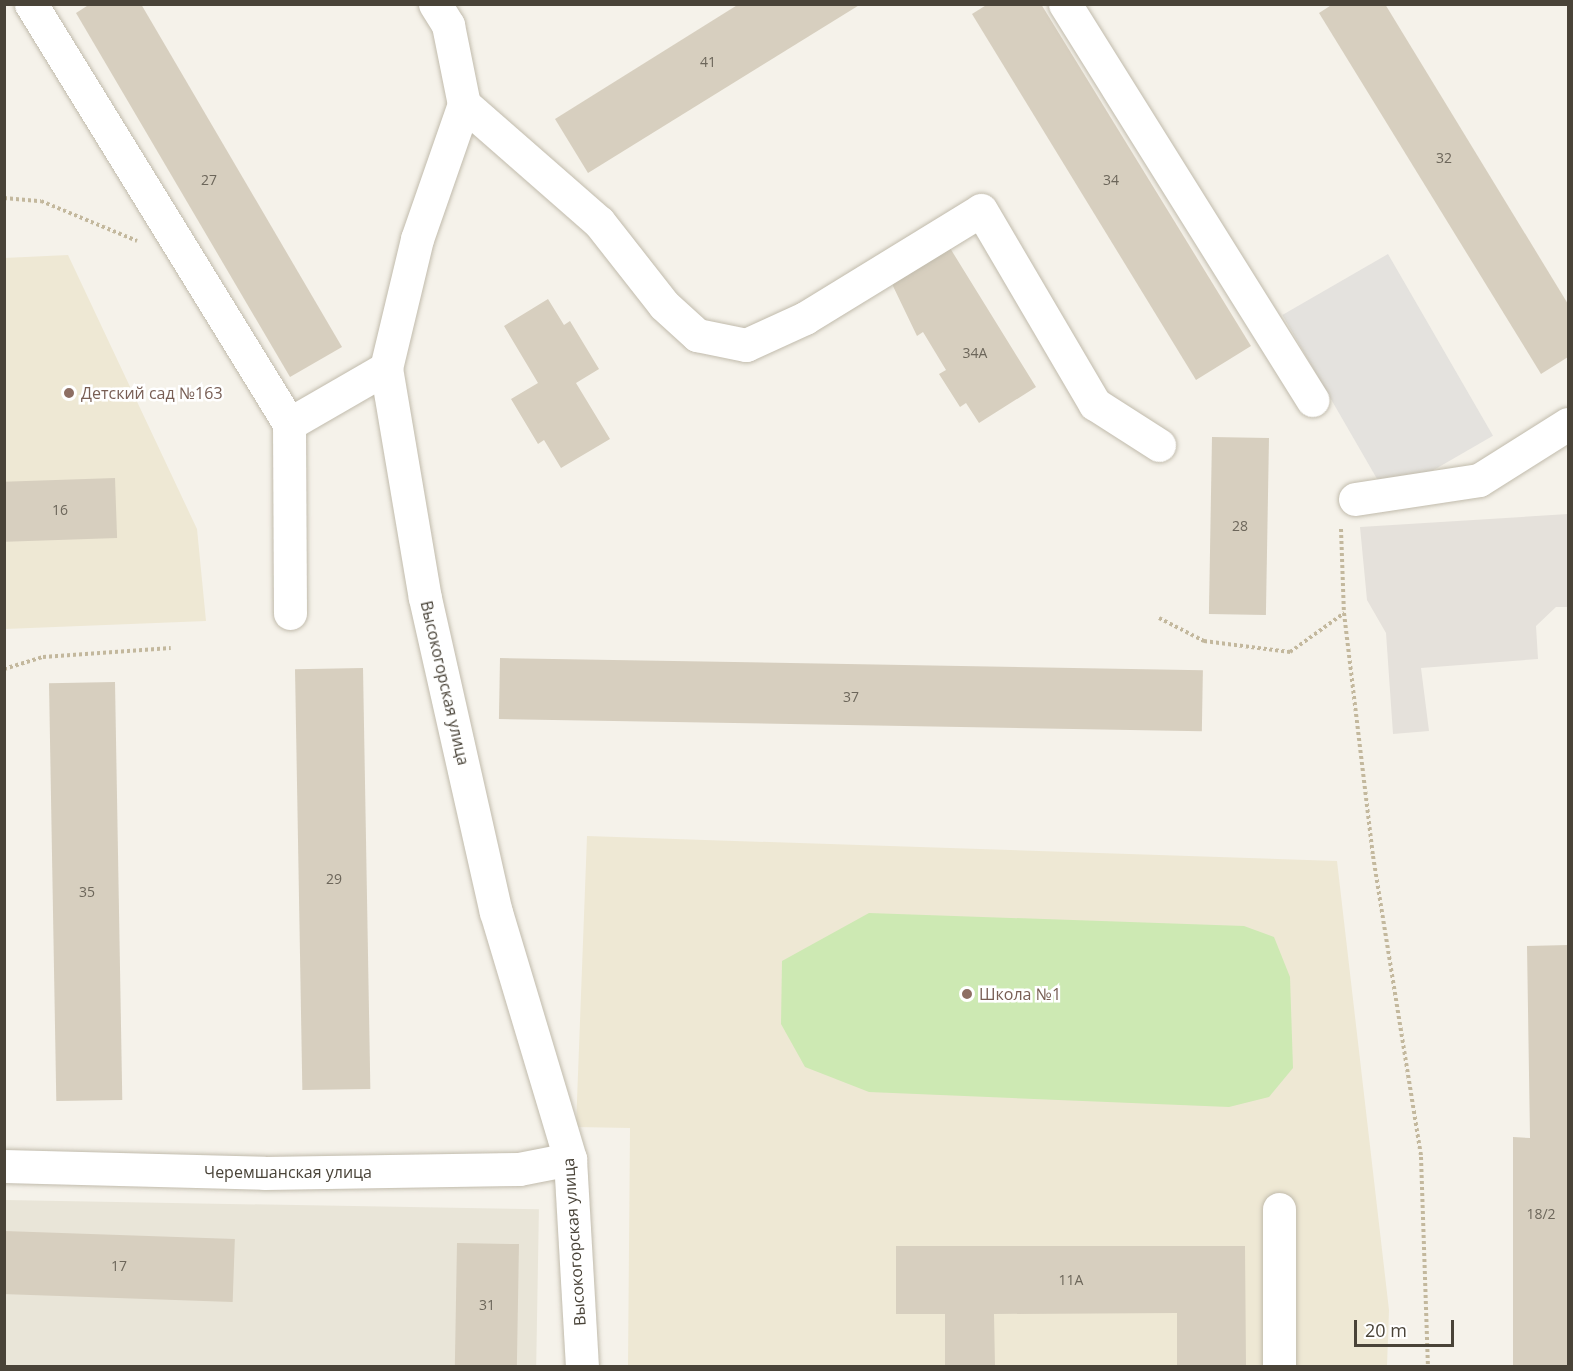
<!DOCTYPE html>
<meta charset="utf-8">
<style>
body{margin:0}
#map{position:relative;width:1573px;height:1371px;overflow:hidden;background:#f5f2ea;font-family:"Open Sans",sans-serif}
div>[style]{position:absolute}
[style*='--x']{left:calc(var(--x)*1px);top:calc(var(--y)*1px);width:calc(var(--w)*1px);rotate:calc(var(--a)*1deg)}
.residential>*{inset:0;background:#e9e5d8;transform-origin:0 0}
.industrial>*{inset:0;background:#e5e1db}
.education>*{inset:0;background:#eee8d4}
.green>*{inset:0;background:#cde9b3}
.parking>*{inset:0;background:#e4e2de;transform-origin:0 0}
.building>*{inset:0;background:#d7cfbf;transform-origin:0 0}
.path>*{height:4px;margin-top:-2px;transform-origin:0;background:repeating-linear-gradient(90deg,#c3b89d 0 3px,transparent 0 6px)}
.roads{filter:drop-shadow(0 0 2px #c1bbac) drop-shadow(0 0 2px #c1bbac)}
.minor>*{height:33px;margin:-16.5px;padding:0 16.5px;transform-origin:16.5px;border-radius:16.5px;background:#fff}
.dots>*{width:16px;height:16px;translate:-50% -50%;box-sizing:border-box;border:3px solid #fff;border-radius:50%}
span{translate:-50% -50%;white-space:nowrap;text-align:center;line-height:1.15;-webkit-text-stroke:5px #fff;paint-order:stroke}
.number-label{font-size:14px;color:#6c665a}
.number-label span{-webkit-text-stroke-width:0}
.education-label{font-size:16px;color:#785e54}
.left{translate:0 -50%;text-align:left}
.street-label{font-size:16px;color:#494338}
.frame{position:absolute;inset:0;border:6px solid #494338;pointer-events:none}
.scale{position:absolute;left:1354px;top:1320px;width:100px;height:27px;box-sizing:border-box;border:3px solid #494338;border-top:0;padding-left:8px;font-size:18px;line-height:21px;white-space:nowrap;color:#494338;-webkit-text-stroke:4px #fff;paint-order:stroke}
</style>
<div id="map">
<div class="residential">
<i style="left:5px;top:1200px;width:534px;height:166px;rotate:1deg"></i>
</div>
<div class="industrial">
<i style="clip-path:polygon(1568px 514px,1568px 607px,1556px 607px,1536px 626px,1538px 659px,1421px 668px,1429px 731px,1393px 734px,1386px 633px,1367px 600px,1360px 527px)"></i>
</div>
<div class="education">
<i style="clip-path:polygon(68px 255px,197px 529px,206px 621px,5px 629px,4px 258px)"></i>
<i style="clip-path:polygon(587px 836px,1337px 861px,1389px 1310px,1387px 1366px,628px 1366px,630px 1128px,576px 1127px)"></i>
</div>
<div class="green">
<i style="clip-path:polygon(869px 913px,1244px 926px,1274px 937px,1290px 977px,1293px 1068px,1269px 1097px,1229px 1107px,869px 1092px,805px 1067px,781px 1024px,782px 961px)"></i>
</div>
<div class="parking">
<i style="left:1388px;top:254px;width:210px;height:122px;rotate:60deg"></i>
</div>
<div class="building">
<i style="clip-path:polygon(90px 4px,141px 4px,342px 347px,290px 377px,76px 13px)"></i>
<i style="clip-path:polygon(739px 4px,861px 4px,588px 173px,555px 119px)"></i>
<i style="clip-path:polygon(988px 4px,1041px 4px,1251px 346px,1196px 380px,972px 14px)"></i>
<i style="clip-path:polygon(1333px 4px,1385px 4px,1568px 304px,1568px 357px,1541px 374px,1319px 13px)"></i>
<i style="clip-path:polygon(950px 248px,1036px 387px,979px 423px,966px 403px,960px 407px,939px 374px,946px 370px,923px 332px,917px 336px,892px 284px)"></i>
<i style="clip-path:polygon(548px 299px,564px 325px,570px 321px,599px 369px,576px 383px,610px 439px,561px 468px,544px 440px,538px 444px,511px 399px,538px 383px,504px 326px)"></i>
<i style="left:1212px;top:437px;width:57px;height:177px;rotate:1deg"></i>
<i style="left:115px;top:478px;width:60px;height:111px;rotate:88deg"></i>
<i style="left:500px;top:658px;width:703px;height:61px;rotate:1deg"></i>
<i style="left:363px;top:668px;width:421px;height:68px;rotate:89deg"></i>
<i style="left:115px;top:682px;width:418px;height:66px;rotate:89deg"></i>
<i style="clip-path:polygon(1568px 945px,1568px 1366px,1513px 1366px,1513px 1137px,1530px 1138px,1527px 946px)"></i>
<i style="left:4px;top:1231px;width:231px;height:63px;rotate:2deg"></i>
<i style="left:457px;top:1243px;width:62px;height:123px;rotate:1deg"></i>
<i style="clip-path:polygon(896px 1246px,1245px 1246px,1246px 1366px,1177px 1366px,1177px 1313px,994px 1314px,995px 1366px,945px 1366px,945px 1314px,896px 1314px)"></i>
</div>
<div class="path">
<i style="--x:4;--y:198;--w:37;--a:5"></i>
<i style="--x:41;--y:201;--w:104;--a:22.6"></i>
<i style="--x:1341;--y:529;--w:84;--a:88"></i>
<i style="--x:1344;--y:613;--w:245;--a:83.2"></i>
<i style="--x:1373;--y:856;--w:305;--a:80.9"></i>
<i style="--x:1421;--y:1157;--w:209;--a:88.1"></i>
<i style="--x:1159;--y:618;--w:51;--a:27.1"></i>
<i style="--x:1204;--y:641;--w:87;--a:7.3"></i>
<i style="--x:1290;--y:652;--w:67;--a:-35.8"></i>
<i style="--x:4;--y:669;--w:41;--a:-17.1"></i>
<i style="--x:43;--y:657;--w:128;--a:-4"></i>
</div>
<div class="roads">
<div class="minor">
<i style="--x:31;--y:4;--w:493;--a:58.4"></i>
<i style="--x:289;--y:424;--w:112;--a:-30"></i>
<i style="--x:435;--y:4;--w:25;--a:58"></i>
<i style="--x:448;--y:25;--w:81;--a:78.6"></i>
<i style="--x:464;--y:104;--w:143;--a:109.2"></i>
<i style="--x:417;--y:239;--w:133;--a:103.5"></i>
<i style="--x:386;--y:368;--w:233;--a:80.4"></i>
<i style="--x:425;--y:598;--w:322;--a:77.3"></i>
<i style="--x:496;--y:912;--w:258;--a:73.3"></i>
<i style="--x:570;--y:1159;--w:207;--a:86.7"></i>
<i style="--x:1065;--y:4;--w:467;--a:58"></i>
<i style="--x:464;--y:104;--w:179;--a:41.2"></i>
<i style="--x:599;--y:222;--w:105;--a:51.9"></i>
<i style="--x:664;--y:305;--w:45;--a:42.3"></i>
<i style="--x:697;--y:335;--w:50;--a:11.5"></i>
<i style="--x:746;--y:345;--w:65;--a:-24.6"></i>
<i style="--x:805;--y:318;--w:206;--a:-31.5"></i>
<i style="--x:981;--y:210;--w:225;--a:59.6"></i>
<i style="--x:1095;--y:404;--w:76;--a:32.6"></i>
<i style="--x:289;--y:424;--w:189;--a:89.7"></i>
<i style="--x:1355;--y:499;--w:125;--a:-8.7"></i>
<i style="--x:1479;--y:480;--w:105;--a:-32.2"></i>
<i style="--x:4;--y:1166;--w:260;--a:1.5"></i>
<i style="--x:264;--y:1173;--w:255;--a:-0.9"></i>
<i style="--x:519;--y:1169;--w:52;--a:-11.1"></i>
<i style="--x:1279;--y:1209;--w:157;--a:90"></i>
</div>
</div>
<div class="dots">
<i style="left:69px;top:393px;background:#8d6e63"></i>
<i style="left:967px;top:994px;background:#8d6e63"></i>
</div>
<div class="number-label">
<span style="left:708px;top:62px">41</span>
<span style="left:1444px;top:158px">32</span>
<span style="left:209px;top:180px">27</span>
<span style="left:1111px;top:180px">34</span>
<span style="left:975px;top:353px">34А</span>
<span style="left:60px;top:510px">16</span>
<span style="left:1240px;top:526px">28</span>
<span style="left:851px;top:697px">37</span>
<span style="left:334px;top:879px">29</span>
<span style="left:87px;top:892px">35</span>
<span style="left:1541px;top:1214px">18/2</span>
<span style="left:119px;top:1266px">17</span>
<span style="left:1071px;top:1280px">11А</span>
<span style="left:487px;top:1305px">31</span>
</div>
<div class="education-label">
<span class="left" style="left:81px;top:393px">Детский сад №163</span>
<span class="left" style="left:979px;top:994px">Школа №1</span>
</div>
<div class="street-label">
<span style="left:445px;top:683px;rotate:77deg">Высокогорская улица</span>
<span style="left:288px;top:1172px">Черемшанская улица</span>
<span style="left:574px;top:1242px;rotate:-94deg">Высокогорская улица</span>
</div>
<div class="frame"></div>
<div class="scale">20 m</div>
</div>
